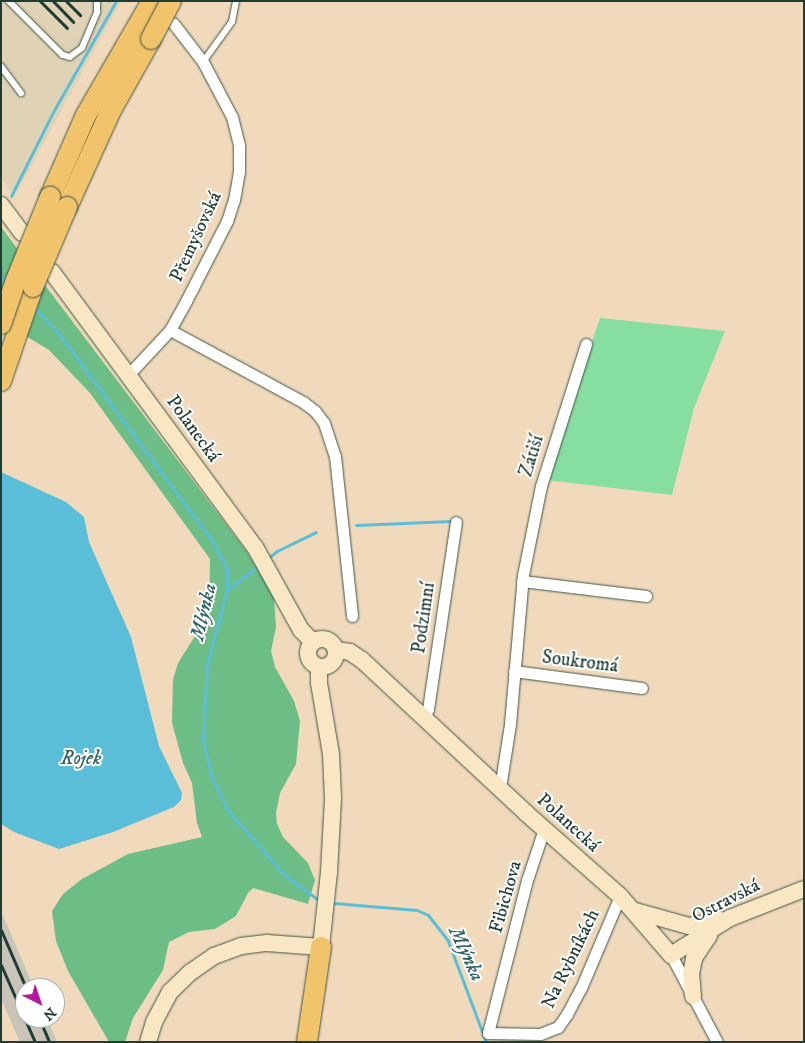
<!DOCTYPE html>
<meta charset="utf-8">
<style>
body{margin:0}
#map{position:relative;width:805px;height:1043px;overflow:hidden;background:#f1dabb;font-family:"IM FELL DW Pica",serif}
div>[style]{position:absolute}
[style*='--x']{left:calc(var(--x)*1px);top:calc(var(--y)*1px);width:calc(var(--w)*1px);rotate:calc(var(--a)*1deg)}
.built>*{inset:0;background:#e0d3b5}
.industrial>*{inset:0;background:#c9c3b8}
.green>*{inset:0;background:#87dea1}
.forest>*{inset:0;background:#6dbd87}
.water>*{inset:0;background:#5bbed9}
.stream>*{height:3px;margin:-1.5px;padding:0 1.5px;transform-origin:1.5px;border-radius:1.5px;background:#5bbed9}
.roads{filter:drop-shadow(0 0 1px #3e5548) drop-shadow(0 0 1px #3e5548)}
.lane>*{height:5.5px;margin:-2.75px;padding:0 2.75px;transform-origin:2.75px;border-radius:2.75px;background:#fff}
.street>*{height:11px;margin:-5.5px;padding:0 5.5px;transform-origin:5.5px;border-radius:5.5px;background:#fff}
.secondary>*{height:16px;margin:-8px;padding:0 8px;transform-origin:8px;border-radius:8px;background:#f9e7c3}
.secondary>.ring{margin:-8px;padding:0;box-sizing:content-box;background:none;border:16px solid #f9e7c3;border-radius:50%}
.highway>*{height:20px;margin:-10px;padding:0 10px;transform-origin:10px;border-radius:10px;background:#f1c36a}
.rail>*{height:3px;margin:-1.5px;padding:0 1.5px;transform-origin:1.5px;border-radius:1.5px;background:#1f3d34}
.bridges{filter:drop-shadow(0 0 1px #3e5548) drop-shadow(0 0 1px #3e5548)}
.highway-bridge>*{height:20px;margin:-10px;padding:0 10px;transform-origin:10px;border-radius:10px;background:#f1c36a}
span{translate:-50% -50%;white-space:nowrap;text-align:center;line-height:1.15;-webkit-text-stroke:4px #fff;paint-order:stroke}
.street-label{font-size:19px;color:#1f3d34}
.water-label{font-size:20px;color:#316466;font-style:italic}
.frame{position:absolute;inset:0;border:2px solid #1f3d34;pointer-events:none}
.north{position:absolute;left:15px;top:978px;width:50px;height:50px;box-sizing:border-box;background:#fff;border:1px solid #a5b1ae;border-radius:50%;rotate:139deg;font-size:14px;font-weight:700;line-height:20px;text-align:center;color:#1f3d34}
.north::after{content:'';display:block;margin:auto;width:18px;height:22px;background:#b5179e;clip-path:polygon(50% 0,100% 100%,50% 72%,0 100%)}
</style>
<div id="map">
<div class="built">
<i style="clip-path:polygon(1px 1px,121px 1px,15px 196px,1px 178px)"></i>
</div>
<div class="industrial">
<i style="clip-path:polygon(1px 911px,34px 988px,25px 988px,25px 1018px,47px 1018px,57px 1042px,20px 1042px,1px 999px)"></i>
</div>
<div class="green">
<i style="clip-path:polygon(600px 318px,725px 331px,694px 408px,672px 495px,546px 480px)"></i>
</div>
<div class="forest">
<i style="clip-path:polygon(1px 227px,247px 552px,274px 597px,276px 627px,271px 651px,275px 667px,294px 701px,300px 721px,296px 764px,280px 793px,276px 813px,277px 824px,283px 837px,308px 863px,315px 880px,308px 904px,253px 888px,248px 893px,236px 916px,215px 929px,189px 932px,169px 942px,163px 970px,133px 1018px,125px 1042px,109px 1042px,68px 971px,56px 941px,52px 911px,63px 894px,82px 879px,128px 854px,202px 837px,197px 823px,192px 783px,183px 763px,172px 723px,173px 680px,178px 663px,209px 614px,210px 559px,90px 393px,49px 350px,1px 321px)"></i>
</div>
<div class="water">
<i style="clip-path:polygon(1px 472px,66px 502px,84px 517px,89px 542px,131px 637px,159px 746px,182px 793px,181px 800px,174px 807px,113px 832px,59px 849px,14px 832px,1px 824px)"></i>
</div>
<div class="stream">
<i style="--x:11;--y:196;--w:94;--a:-63.4"></i>
<i style="--x:53;--y:112;--w:128;--a:-60.4"></i>
<i style="--x:1;--y:277;--w:9;--a:41"></i>
<i style="--x:33;--y:306;--w:38;--a:47"></i>
<i style="--x:59;--y:334;--w:259;--a:53.5"></i>
<i style="--x:213;--y:542;--w:30;--a:63"></i>
<i style="--x:227;--y:569;--w:21;--a:90"></i>
<i style="--x:227;--y:590;--w:77;--a:105.1"></i>
<i style="--x:207;--y:664;--w:76;--a:93"></i>
<i style="--x:203;--y:740;--w:37;--a:77"></i>
<i style="--x:211;--y:776;--w:40;--a:63.4"></i>
<i style="--x:229;--y:812;--w:84;--a:48.4"></i>
<i style="--x:285;--y:875;--w:40;--a:37"></i>
<i style="--x:356;--y:525;--w:95;--a:-2.4"></i>
<i style="--x:268;--y:558;--w:11;--a:-38"></i>
<i style="--x:277;--y:551;--w:43;--a:-26"></i>
<i style="--x:227;--y:590;--w:41;--a:-38"></i>
<i style="--x:334;--y:903;--w:83;--a:4.8"></i>
<i style="--x:417;--y:910;--w:12;--a:24"></i>
<i style="--x:428;--y:915;--w:33;--a:52"></i>
<i style="--x:448;--y:941;--w:108;--a:69.4"></i>
</div>
<div class="roads">
<div class="lane">
<i style="--x:9;--y:1;--w:76;--a:45"></i>
<i style="--x:63;--y:55;--w:7;--a:16"></i>
<i style="--x:70;--y:57;--w:15;--a:-37"></i>
<i style="--x:82;--y:48;--w:39;--a:-67"></i>
<i style="--x:97;--y:12;--w:11;--a:-90"></i>
<i style="--x:203;--y:62;--w:49;--a:-54.1"></i>
<i style="--x:232;--y:22;--w:21;--a:-79"></i>
<i style="--x:1;--y:66;--w:34;--a:53"></i>
</div>
<div class="street">
<i style="--x:170;--y:330;--w:151;--a:28.4"></i>
<i style="--x:303;--y:402;--w:15;--a:37"></i>
<i style="--x:315;--y:411;--w:15;--a:53"></i>
<i style="--x:324;--y:423;--w:35;--a:72"></i>
<i style="--x:335;--y:456;--w:161;--a:83.9"></i>
<i style="--x:129;--y:374;--w:60;--a:-47"></i>
<i style="--x:170;--y:330;--w:33;--a:-61"></i>
<i style="--x:186;--y:301;--w:90;--a:-62.9"></i>
<i style="--x:227;--y:221;--w:22;--a:-72"></i>
<i style="--x:234;--y:200;--w:29;--a:-80"></i>
<i style="--x:239;--y:171;--w:26;--a:-90"></i>
<i style="--x:239;--y:145;--w:29;--a:-104"></i>
<i style="--x:232;--y:117;--w:62;--a:-117.8"></i>
<i style="--x:203;--y:62;--w:49;--a:-127.6"></i>
<i style="--x:522;--y:581;--w:125;--a:6.9"></i>
<i style="--x:514;--y:671;--w:129;--a:7.6"></i>
<i style="--x:424;--y:718;--w:10;--a:-66"></i>
<i style="--x:428;--y:709;--w:189;--a:-81.5"></i>
<i style="--x:500;--y:788;--w:65;--a:-81.1"></i>
<i style="--x:510;--y:724;--w:150;--a:-85"></i>
<i style="--x:523;--y:575;--w:91;--a:-78.6"></i>
<i style="--x:541;--y:486;--w:149;--a:-72.4"></i>
<i style="--x:544;--y:829;--w:54;--a:108.4"></i>
<i style="--x:527;--y:880;--w:158;--a:104.3"></i>
<i style="--x:488;--y:1033;--w:52;--a:1.1"></i>
<i style="--x:540;--y:1034;--w:19;--a:-21"></i>
<i style="--x:558;--y:1027;--w:16;--a:-55"></i>
<i style="--x:567;--y:1014;--w:30;--a:-62"></i>
<i style="--x:581;--y:988;--w:100;--a:-67"></i>
<i style="--x:671;--y:955;--w:98;--a:62.1"></i>
</div>
<div class="secondary">
<i style="--x:1;--y:205;--w:35;--a:53"></i>
<i style="--x:52;--y:272;--w:342;--a:53.6"></i>
<i style="--x:255;--y:547;--w:95;--a:61"></i>
<i style="--x:301;--y:630;--w:17;--a:45"></i>
<i class="ring" style="left:308px;top:639px;width:12px;height:12px"></i>
<i style="--x:336;--y:650;--w:14;--a:8"></i>
<i style="--x:350;--y:652;--w:14;--a:34"></i>
<i style="--x:362;--y:660;--w:224;--a:43"></i>
<i style="--x:526;--y:813;--w:125;--a:41.4"></i>
<i style="--x:620;--y:896;--w:78;--a:49.2"></i>
<i style="--x:671;--y:955;--w:70;--a:-32.1"></i>
<i style="--x:730;--y:918;--w:79;--a:-21.4"></i>
<i style="--x:635;--y:911;--w:56;--a:15.5"></i>
<i style="--x:689;--y:926;--w:32;--a:-11"></i>
<i style="--x:693;--y:996;--w:22;--a:-95"></i>
<i style="--x:691;--y:974;--w:16;--a:-79"></i>
<i style="--x:694;--y:958;--w:27;--a:-56"></i>
<i style="--x:148;--y:1042;--w:21;--a:-73"></i>
<i style="--x:154;--y:1022;--w:34;--a:-62"></i>
<i style="--x:170;--y:992;--w:29;--a:-44"></i>
<i style="--x:191;--y:972;--w:28;--a:-35"></i>
<i style="--x:214;--y:956;--w:29;--a:-20"></i>
<i style="--x:241;--y:946;--w:26;--a:-7"></i>
<i style="--x:267;--y:943;--w:54;--a:4.2"></i>
<i style="--x:321;--y:947;--w:75;--a:-83.9"></i>
<i style="--x:329;--y:872;--w:74;--a:-86.9"></i>
<i style="--x:333;--y:798;--w:44;--a:-92.6"></i>
<i style="--x:331;--y:754;--w:72;--a:-99.6"></i>
<i style="--x:319;--y:683;--w:16;--a:-90"></i>
</div>
<div class="highway">
<i style="--x:50;--y:197;--w:90;--a:-66.3"></i>
<i style="--x:86;--y:115;--w:132;--a:-59.9"></i>
<i style="--x:67;--y:207;--w:107;--a:-65.6"></i>
<i style="--x:111;--y:110;--w:81;--a:-60.6"></i>
<i style="--x:1;--y:381;--w:99;--a:-71.2"></i>
<i style="--x:307;--y:1042;--w:96;--a:-81.6"></i>
</div>
</div>
<div class="rail">
<i style="--x:40;--y:1;--w:38;--a:45"></i>
<i style="--x:53;--y:1;--w:29;--a:46"></i>
<i style="--x:66;--y:1;--w:20;--a:45"></i>
<i style="--x:1;--y:930;--w:63;--a:66.7"></i>
<i style="--x:1;--y:965;--w:84;--a:66.2"></i>
<i style="--x:39;--y:1018;--w:26;--a:67"></i>
</div>
<div class="bridges">
<div class="highway-bridge">
<i style="--x:151;--y:39;--w:43;--a:-62.2"></i>
<i style="--x:33;--y:287;--w:87;--a:-67"></i>
<i style="--x:1;--y:324;--w:46;--a:-71.2"></i>
<i style="--x:16;--y:280;--w:90;--a:-67.7"></i>
</div>
</div>
<div class="street-label">
<span style="left:196px;top:237px;rotate:-65deg">Přemyšovská</span>
<span style="left:193px;top:429px;rotate:54deg">Polanecká</span>
<span style="left:532px;top:456px;rotate:-73deg">Zátiší</span>
<span style="left:424px;top:618px;rotate:-82deg">Podzimní</span>
<span style="left:580px;top:662px;rotate:7deg">Soukromá</span>
<span style="left:568px;top:823px;rotate:42deg">Polanecká</span>
<span style="left:506px;top:897px;rotate:-74deg">Fibichova</span>
<span style="left:726px;top:901px;rotate:-27deg">Ostravská</span>
<span style="left:571px;top:959px;rotate:-64deg">Na Rybníkách</span>
</div>
<div class="water-label">
<span style="left:204px;top:612px;rotate:-77deg">Mlýnka</span>
<span style="left:81px;top:758px">Rojek</span>
<span style="left:466px;top:954px;rotate:65deg">Mlýnka</span>
</div>
<div class="frame"></div>
<div class="north">N</div>
</div>
